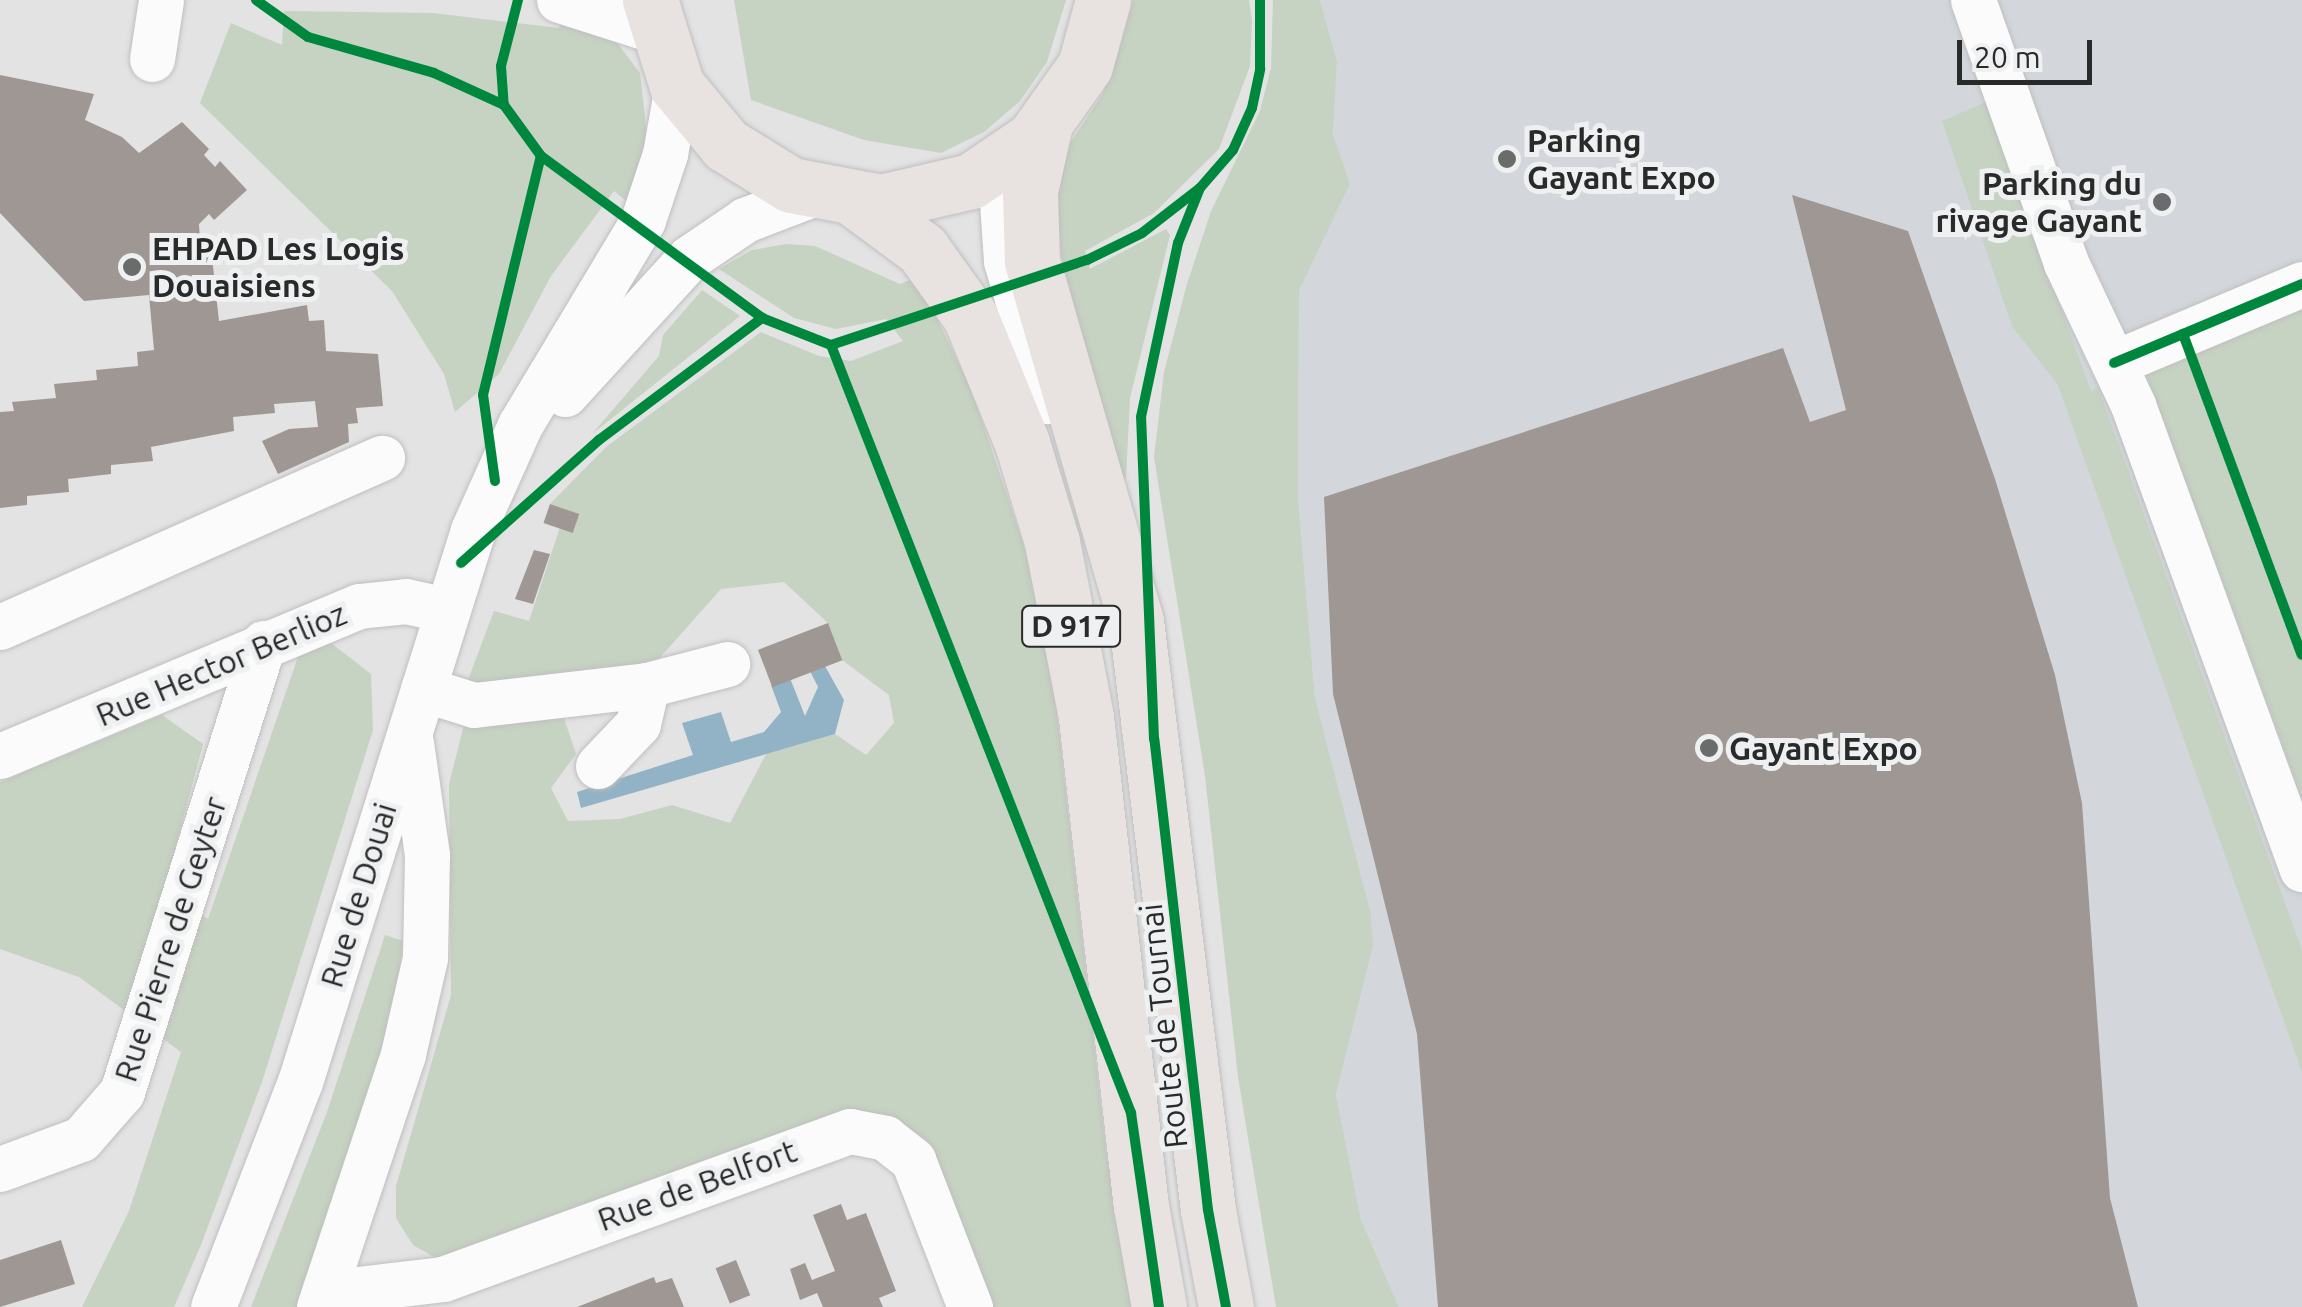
<!DOCTYPE html>
<style>
body{margin:0}
#map{position:relative;width:2302px;height:1307px;overflow:hidden;background:#e3e3e3;font-family:Ubuntu,sans-serif}
div>[style]{position:absolute}
[style*='--x']{left:calc(var(--x)*1px);top:calc(var(--y)*1px);width:calc(var(--w)*1px);rotate:calc(var(--a)*1deg)}
.built>*{inset:0;background:#d3d7db}
.green>*{inset:0;background:#c6d2c2}
.water>*{inset:0;background:#92b3c6}
.building>*{inset:0;background:#9f9793;transform-origin:0 0}
.roads{filter:drop-shadow(0 0 2px #bfbfbf) drop-shadow(0 0 2px #bfbfbf)}
.minor>*{height:45px;margin:-22.5px;padding:0 22.5px;transform-origin:22.5px;border-radius:22.5px;background:#fbfbfb}
.major>*{height:55px;margin:-27.5px;padding:0 27.5px;transform-origin:27.5px;border-radius:27.5px;background:#e8e2e1}
.cycleway>*{height:10px;margin:-5px;padding:0 5px;transform-origin:5px;border-radius:5px;background:#00873e}
.dots>*{width:28px;height:28px;translate:-50% -50%;box-sizing:border-box;border:5px solid #eff0f1;border-radius:50%}
span{translate:-50% -50%;white-space:nowrap;text-align:center;line-height:1.15;-webkit-text-stroke:10px #eff0f1;paint-order:stroke}
.shield-label span{padding:2px 8px;background:#eff0f1;border:2px solid;border-radius:8px;-webkit-text-stroke-width:0}
.shield-label{font-size:30px;color:#292a2a;font-weight:700}
.poi-label{font-size:32px;color:#292a2a;font-weight:700}
.left{translate:0 -50%;text-align:left}
.right{translate:-100% -50%;text-align:right}
.street-label{font-size:32px;color:#292a2a}
.scale{position:absolute;left:1957px;top:40px;width:135px;height:45px;box-sizing:border-box;border:5px solid #292a2a;border-top:0;padding-left:12px;font-size:30px;line-height:35px;white-space:nowrap;color:#292a2a;-webkit-text-stroke:8px #eff0f1;paint-order:stroke}
</style>
<div id="map">
<div class="built">
<i style="clip-path:polygon(1320px 0,2302px 0,2302px 301px,2144px 369px,2302px 798px,2302px 1307px,1399px 1307px,1361px 1220px,1336px 1094px,1373px 946px,1371px 914px,1315px 698px,1298px 497px,1299px 291px,1350px 184px,1333px 134px,1337px 61px)"></i>
</div>
<div class="green">
<i style="clip-path:polygon(734px 0,1066px 0,1047px 62px,1020px 101px,984px 132px,941px 153px,864px 140px,751px 100px)"></i>
<i style="clip-path:polygon(1133px 0,1249px 0,1252px 21px,1250px 66px,1219px 149px,1154px 213px,1085px 251px,1090px 269px,1166px 229px,1170px 235px,1130px 398px,1126px 478px,1114px 481px,1061px 254px,1052px 171px,1103px 93px)"></i>
<i style="clip-path:polygon(1273px 0,1320px 0,1337px 61px,1333px 134px,1350px 184px,1299px 291px,1298px 497px,1315px 698px,1371px 914px,1373px 946px,1336px 1094px,1361px 1220px,1399px 1307px,1276px 1307px,1238px 1077px,1205px 776px,1154px 457px,1164px 372px,1187px 284px,1211px 211px,1260px 111px,1271px 68px)"></i>
<i style="clip-path:polygon(284px 11px,433px 13px,559px 28px,563px 12px,605px 27px,640px 73px,648px 144px,630px 204px,614px 191px,551px 276px,499px 374px,455px 412px,444px 374px,392px 291px,200px 103px,231px 23px,282px 45px)"></i>
<i style="clip-path:polygon(1986px 102px,2091px 391px,2098px 388px,2302px 950px,2302px 1072px,2058px 385px,2012px 326px,1942px 121px)"></i>
<i style="clip-path:polygon(786px 244px,815px 246px,900px 284px,917px 277px,972px 391px,1023px 543px,1050px 651px,1106px 1151px,1135px 1307px,986px 1307px,902px 1131px,461px 1255px,434px 1257px,413px 1245px,396px 1218px,396px 1186px,451px 995px,449px 784px,466px 717px,561px 709px,576px 754px,551px 788px,568px 821px,620px 819px,672px 805px,730px 823px,766px 754px,835px 734px,866px 755px,894px 723px,889px 695px,842px 660px,828px 623px,784px 582px,721px 589px,648px 671px,466px 685px,494px 611px,529px 621px,560px 527px,574px 531px,579px 514px,550px 504px,606px 447px,761px 332px,819px 356px,851px 361px,903px 341px,886px 319px,836px 329px,794px 318px,719px 269px,752px 250px)"></i>
<i style="clip-path:polygon(702px 290px,740px 316px,592px 434px,659px 356px,663px 335px)"></i>
<i style="clip-path:polygon(2302px 301px,2302px 798px,2144px 369px)"></i>
<i style="clip-path:polygon(331px 643px,371px 674px,373px 730px,262px 1082px,201px 1245px,174px 1307px,82px 1307px,129px 1211px,181px 1052px,79px 977px,0 949px,0 782px,162px 715px,203px 744px,164px 891px,208px 919px,299px 654px)"></i>
<i style="clip-path:polygon(385px 935px,403px 941px,393px 1036px,303px 1307px,251px 1307px,327px 1112px)"></i>
</div>
<div class="water">
<i style="clip-path:polygon(825px 666px,844px 700px,835px 734px,581px 808px,577px 792px,693px 755px,682px 723px,721px 712px,731px 742px,764px 732px,781px 712px,771px 685px,790px 678px,805px 716px,818px 687px,810px 671px)"></i>
</div>
<div class="building">
<i style="clip-path:polygon(0 75px,94px 94px,85px 120px,122px 137px,139px 153px,182px 122px,209px 149px,204px 155px,215px 167px,220px 161px,247px 190px,214px 220px,209px 214px,199px 224px,200px 240px,210px 239px,219px 321px,307px 305px,309px 321px,324px 320px,326px 351px,378px 354px,383px 406px,356px 408px,358px 423px,348px 424px,349px 442px,278px 474px,262px 441px,289px 429px,318px 427px,315px 401px,274px 404px,275px 413px,233px 417px,234px 431px,151px 447px,153px 461px,111px 465px,111px 474px,68px 479px,69px 492px,27px 496px,27px 505px,0 508px,0 412px,14px 411px,12px 402px,56px 398px,54px 384px,97px 380px,96px 370px,138px 366px,137px 352px,154px 350px,149px 295px,84px 301px,0 213px)"></i>
<i style="clip-path:polygon(1792px 195px,1908px 231px,1995px 479px,2055px 675px,2082px 803px,2110px 1198px,2138px 1307px,1438px 1307px,1417px 1034px,1333px 694px,1324px 497px,1783px 348px,1810px 422px,1846px 410px)"></i>
<i style="left:550px;top:504px;width:31px;height:20px;rotate:19deg"></i>
<i style="clip-path:polygon(534px 550px,550px 554px,533px 604px,515px 599px)"></i>
<i style="left:828px;top:623px;width:40px;height:75px;rotate:69deg"></i>
<i style="clip-path:polygon(841px 1204px,847px 1220px,866px 1213px,896px 1291px,879px 1298px,883px 1307px,823px 1307px,817px 1293px,800px 1300px,790px 1269px,805px 1263px,812px 1280px,835px 1271px,813px 1215px)"></i>
<i style="clip-path:polygon(61px 1240px,75px 1284px,0 1307px,0 1260px)"></i>
<i style="left:736px;top:1260px;width:38px;height:22px;rotate:68deg"></i>
<i style="clip-path:polygon(654px 1277px,656px 1283px,672px 1278px,684px 1307px,577px 1307px)"></i>
</div>
<div class="roads">
<div class="minor">
<i style="--x:559;--y:0;--w:102;--a:17.7"></i>
<i style="--x:1973;--y:0;--w:279;--a:70.5"></i>
<i style="--x:2066;--y:263;--w:157;--a:64.7"></i>
<i style="--x:2133;--y:405;--w:494;--a:70"></i>
<i style="--x:152;--y:59;--w:60;--a:-81.3"></i>
<i style="--x:1012;--y:157;--w:45;--a:102.8"></i>
<i style="--x:1002;--y:201;--w:60;--a:86.2"></i>
<i style="--x:1006;--y:261;--w:146;--a:73.7"></i>
<i style="--x:2114;--y:363;--w:204;--a:-22.8"></i>
<i style="--x:565;--y:394;--w:184;--a:-47.6"></i>
<i style="--x:689;--y:258;--w:68;--a:-34.2"></i>
<i style="--x:745;--y:220;--w:75;--a:-21.1"></i>
<i style="--x:0;--y:627;--w:418;--a:-23.9"></i>
<i style="--x:423;--y:689;--w:53;--a:17.4"></i>
<i style="--x:474;--y:705;--w:174;--a:-6.6"></i>
<i style="--x:647;--y:685;--w:83;--a:-14.7"></i>
<i style="--x:0;--y:756;--w:389;--a:-22.7"></i>
<i style="--x:359;--y:606;--w:47;--a:-6.1"></i>
<i style="--x:406;--y:601;--w:42;--a:12.4"></i>
<i style="--x:598;--y:766;--w:58;--a:-46.4"></i>
<i style="--x:638;--y:724;--w:40;--a:-77"></i>
<i style="--x:0;--y:1169;--w:86;--a:-20.3"></i>
<i style="--x:81;--y:1139;--w:62;--a:-48.9"></i>
<i style="--x:122;--y:1092;--w:471;--a:-72.5"></i>
<i style="--x:324;--y:1293;--w:120;--a:-6.7"></i>
<i style="--x:443;--y:1279;--w:433;--a:-20"></i>
<i style="--x:850;--y:1131;--w:36;--a:11"></i>
<i style="--x:885;--y:1138;--w:36;--a:38"></i>
<i style="--x:913;--y:1160;--w:158;--a:68.8"></i>
<i style="--x:213;--y:1307;--w:241;--a:-68.9"></i>
<i style="--x:300;--y:1082;--w:578;--a:-72.6"></i>
<i style="--x:473;--y:530;--w:115;--a:-65.9"></i>
<i style="--x:520;--y:425;--w:239;--a:-59"></i>
<i style="--x:643;--y:220;--w:70;--a:-71.6"></i>
<i style="--x:665;--y:154;--w:69;--a:-80"></i>
<i style="--x:319;--y:1307;--w:267;--a:-71.6"></i>
<i style="--x:403;--y:1054;--w:98;--a:-77.1"></i>
<i style="--x:425;--y:958;--w:103;--a:-88.9"></i>
<i style="--x:427;--y:855;--w:114;--a:-98.1"></i>
</div>
<div class="major">
<i style="--x:650;--y:0;--w:90;--a:72.6"></i>
<i style="--x:677;--y:86;--w:77;--a:50.3"></i>
<i style="--x:726;--y:145;--w:76;--a:31.6"></i>
<i style="--x:791;--y:185;--w:92;--a:10.7"></i>
<i style="--x:881;--y:202;--w:92;--a:-13.1"></i>
<i style="--x:971;--y:181;--w:76;--a:-34.3"></i>
<i style="--x:1034;--y:138;--w:88;--a:-54.7"></i>
<i style="--x:1085;--y:66;--w:68;--a:-74.7"></i>
<i style="--x:1044;--y:128;--w:65;--a:102.5"></i>
<i style="--x:1030;--y:191;--w:70;--a:88.4"></i>
<i style="--x:1032;--y:261;--w:375;--a:73.9"></i>
<i style="--x:1136;--y:621;--w:593;--a:83.03"></i>
<i style="--x:1208;--y:1210;--w:99;--a:79.5"></i>
<i style="--x:857;--y:201;--w:81;--a:36.4"></i>
<i style="--x:922;--y:249;--w:82;--a:54.4"></i>
<i style="--x:970;--y:316;--w:137;--a:67.7"></i>
<i style="--x:1022;--y:443;--w:103;--a:73.1"></i>
<i style="--x:1052;--y:542;--w:178;--a:79"></i>
<i style="--x:1086;--y:717;--w:492;--a:83.6"></i>
<i style="--x:1141;--y:1206;--w:103;--a:79.9"></i>
</div>
</div>
<div class="cycleway">
<i style="--x:256;--y:0;--w:64;--a:35.4"></i>
<i style="--x:308;--y:37;--w:131;--a:15.9"></i>
<i style="--x:434;--y:73;--w:77;--a:24.6"></i>
<i style="--x:518;--y:0;--w:68;--a:104.4"></i>
<i style="--x:501;--y:66;--w:39;--a:86"></i>
<i style="--x:504;--y:105;--w:63;--a:54"></i>
<i style="--x:541;--y:156;--w:274;--a:36.2"></i>
<i style="--x:762;--y:318;--w:74;--a:21.4"></i>
<i style="--x:831;--y:345;--w:825;--a:68.66"></i>
<i style="--x:1131;--y:1113;--w:196;--a:81.8"></i>
<i style="--x:2183;--y:334;--w:342;--a:69.7"></i>
<i style="--x:831;--y:345;--w:270;--a:-18.4"></i>
<i style="--x:1087;--y:260;--w:61;--a:-26.1"></i>
<i style="--x:1142;--y:233;--w:73;--a:-37.8"></i>
<i style="--x:2114;--y:363;--w:204;--a:-22.8"></i>
<i style="--x:495;--y:481;--w:87;--a:-97.9"></i>
<i style="--x:483;--y:395;--w:246;--a:-76.4"></i>
<i style="--x:461;--y:563;--w:185;--a:-41.7"></i>
<i style="--x:599;--y:440;--w:204;--a:-36.8"></i>
<i style="--x:1226;--y:1307;--w:99;--a:-100.5"></i>
<i style="--x:1208;--y:1210;--w:474;--a:-96.5"></i>
<i style="--x:1154;--y:739;--w:322;--a:-92.3"></i>
<i style="--x:1141;--y:417;--w:178;--a:-78"></i>
<i style="--x:1178;--y:243;--w:59;--a:-68.2"></i>
<i style="--x:1200;--y:188;--w:50;--a:-49"></i>
<i style="--x:1233;--y:150;--w:46;--a:-65.7"></i>
<i style="--x:1252;--y:108;--w:40;--a:-78"></i>
<i style="--x:1260;--y:69;--w:69;--a:-90"></i>
</div>
<div class="dots">
<i style="left:1507px;top:159px;background:#6a6b6b"></i>
<i style="left:2162px;top:202px;background:#6a6b6b"></i>
<i style="left:132px;top:267px;background:#6a6b6b"></i>
<i style="left:1709px;top:748px;background:#6a6b6b"></i>
</div>
<div class="shield-label">
<span style="left:1071px;top:626px">D 917</span>
</div>
<div class="poi-label">
<span class="left" style="left:1527px;top:159px">Parking<br>Gayant Expo</span>
<span class="right" style="left:2142px;top:202px">Parking du<br>rivage Gayant</span>
<span class="left" style="left:152px;top:267px">EHPAD Les Logis<br>Douaisiens</span>
<span class="left" style="left:1729px;top:748px">Gayant Expo</span>
</div>
<div class="street-label">
<span style="left:221px;top:664px;rotate:-23deg">Rue Hector Berlioz</span>
<span style="left:358px;top:895px;rotate:-73deg">Rue de Douai</span>
<span style="left:170px;top:939px;rotate:-72deg">Rue Pierre de Geyter</span>
<span style="left:1163px;top:1026px;rotate:-96deg">Route de Tournai</span>
<span style="left:697px;top:1185px;rotate:-20deg">Rue de Belfort</span>
</div>
<div class="scale">20 m</div>
</div>
